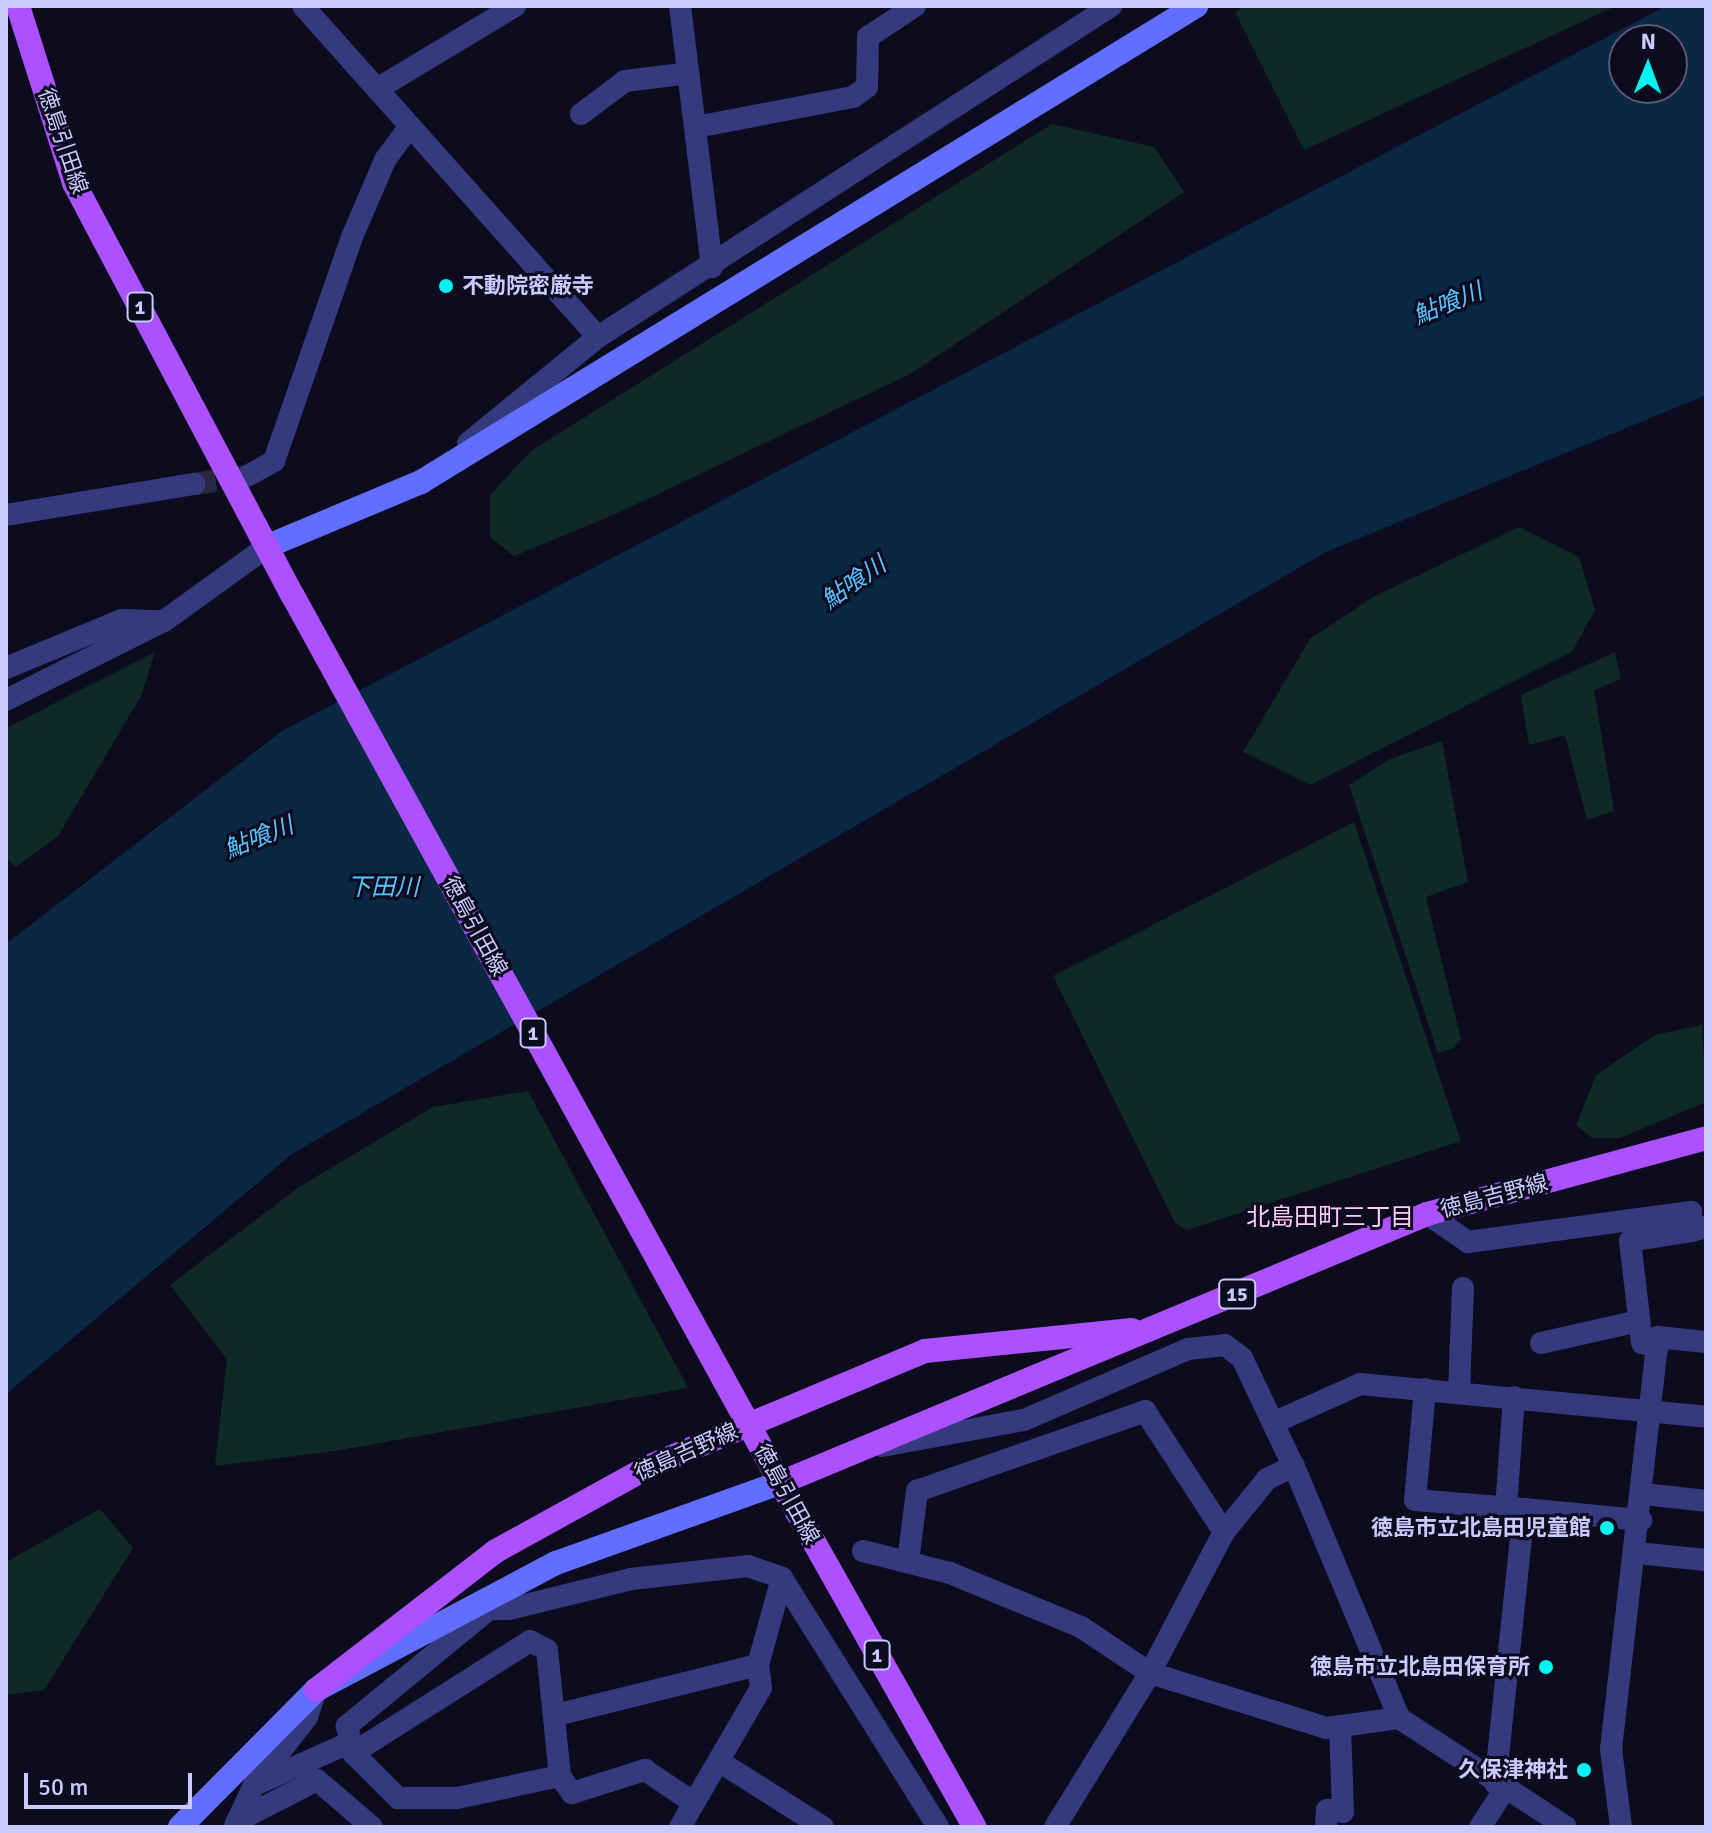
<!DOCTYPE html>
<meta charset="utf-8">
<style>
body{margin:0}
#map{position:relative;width:1712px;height:1833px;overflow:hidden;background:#0d0c1f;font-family:Signika,"Noto Sans JP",sans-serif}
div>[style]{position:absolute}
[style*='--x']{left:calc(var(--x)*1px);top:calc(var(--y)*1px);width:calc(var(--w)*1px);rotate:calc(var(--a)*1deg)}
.green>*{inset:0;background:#0f2925}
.water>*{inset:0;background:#0a2744}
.street-tunnel>*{height:22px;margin-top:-11px;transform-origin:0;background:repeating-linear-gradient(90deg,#292841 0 22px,transparent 0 33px)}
.street>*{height:22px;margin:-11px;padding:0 11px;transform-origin:11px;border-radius:11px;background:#353a7f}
.secondary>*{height:24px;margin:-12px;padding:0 12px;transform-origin:12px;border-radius:12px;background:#616eff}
.primary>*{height:24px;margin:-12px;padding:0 12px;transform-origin:12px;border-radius:12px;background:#ab51ff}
.primary-bridge>*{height:24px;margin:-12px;padding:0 12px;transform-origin:12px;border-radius:12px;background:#ab51ff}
.dots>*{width:22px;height:22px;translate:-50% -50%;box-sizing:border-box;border:4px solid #0d0c1f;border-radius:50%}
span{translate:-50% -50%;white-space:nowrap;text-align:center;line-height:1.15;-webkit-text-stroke:6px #0d0c1f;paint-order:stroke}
.shield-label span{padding:2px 6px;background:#0d0c1f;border:2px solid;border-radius:6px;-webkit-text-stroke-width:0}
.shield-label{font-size:20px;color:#cacaff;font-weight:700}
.street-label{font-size:22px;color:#cacaff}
.poi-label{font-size:22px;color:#cacaff;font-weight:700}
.left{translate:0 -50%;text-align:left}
.right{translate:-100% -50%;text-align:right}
.water-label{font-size:24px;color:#58c4ff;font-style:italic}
.neighbourhood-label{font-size:24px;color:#ffccf2}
.frame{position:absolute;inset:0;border:8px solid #cacaff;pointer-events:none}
.north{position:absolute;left:1608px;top:24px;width:80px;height:80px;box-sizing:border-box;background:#0d0c1f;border:2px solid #595879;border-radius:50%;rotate:1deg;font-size:22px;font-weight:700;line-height:32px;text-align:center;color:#cacaff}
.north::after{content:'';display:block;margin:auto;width:28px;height:36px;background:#00f5f2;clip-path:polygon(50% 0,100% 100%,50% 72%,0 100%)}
.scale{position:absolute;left:24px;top:1773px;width:168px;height:36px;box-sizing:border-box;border:4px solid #cacaff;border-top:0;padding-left:10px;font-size:24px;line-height:28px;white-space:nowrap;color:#cacaff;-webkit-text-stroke:6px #0d0c1f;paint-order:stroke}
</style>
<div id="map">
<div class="green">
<i style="clip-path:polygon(1245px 6px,1616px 6px,1304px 150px,1235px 12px)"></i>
<i style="clip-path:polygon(1052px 124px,1154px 147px,1184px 192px,910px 374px,618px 513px,514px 556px,490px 537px,490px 495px,531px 451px)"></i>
<i style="clip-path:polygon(1519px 527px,1579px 557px,1595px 610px,1572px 652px,1310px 785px,1243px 752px,1310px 639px,1375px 596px)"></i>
<i style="clip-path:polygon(155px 652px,141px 696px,58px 836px,16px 867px,6px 858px,6px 728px)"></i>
<i style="clip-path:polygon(1615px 652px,1621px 679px,1594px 690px,1614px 811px,1587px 820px,1565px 735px,1529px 745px,1521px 695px)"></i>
<i style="clip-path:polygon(1442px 741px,1468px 882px,1426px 897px,1461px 1039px,1454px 1048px,1438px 1053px,1349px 785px,1390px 759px)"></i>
<i style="clip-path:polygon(1354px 822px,1461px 1141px,1187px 1230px,1175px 1223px,1053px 976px)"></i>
<i style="clip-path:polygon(1702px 1025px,1706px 1102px,1620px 1138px,1592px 1138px,1576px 1125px,1596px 1075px,1655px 1035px)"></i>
<i style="clip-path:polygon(528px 1091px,688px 1388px,335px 1451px,215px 1466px,227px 1359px,170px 1285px,299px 1187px,433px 1107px)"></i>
<i style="clip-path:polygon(100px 1509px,133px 1548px,44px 1690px,6px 1695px,6px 1562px)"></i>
</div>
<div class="water">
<i style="clip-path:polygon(evenodd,1666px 6px,1706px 6px,1706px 395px,1326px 552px,292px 1154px,6px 1394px,6px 944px,282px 731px,1666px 6px,1624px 40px,1672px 40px,1672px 88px,1624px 88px,1624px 40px)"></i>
</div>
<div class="street-tunnel">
<i style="--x:194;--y:484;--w:55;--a:-8.4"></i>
</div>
<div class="street">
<i style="--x:303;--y:6;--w:443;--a:48.3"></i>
<i style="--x:680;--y:6;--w:263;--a:83"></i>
<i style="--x:377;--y:89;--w:161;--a:-31"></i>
<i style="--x:581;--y:114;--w:55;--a:-36.9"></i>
<i style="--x:625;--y:81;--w:64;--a:-7.1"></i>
<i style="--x:696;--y:127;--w:160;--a:-10.8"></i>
<i style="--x:853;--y:97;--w:17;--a:-36"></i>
<i style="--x:867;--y:87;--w:50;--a:-88.9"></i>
<i style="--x:868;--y:37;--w:56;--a:-33.4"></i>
<i style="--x:468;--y:443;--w:168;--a:-39.2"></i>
<i style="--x:598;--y:337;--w:611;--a:-32.83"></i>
<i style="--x:249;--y:475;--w:29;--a:-29"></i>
<i style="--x:274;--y:461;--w:237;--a:-70.8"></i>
<i style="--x:352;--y:237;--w:84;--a:-66.8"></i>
<i style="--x:385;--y:160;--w:42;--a:-53.7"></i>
<i style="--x:6;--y:515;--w:191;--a:-9.4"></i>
<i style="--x:6;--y:668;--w:126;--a:-22.5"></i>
<i style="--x:122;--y:620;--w:37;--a:2"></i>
<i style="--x:6;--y:700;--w:177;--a:-26.6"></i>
<i style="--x:164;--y:621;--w:128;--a:-35.8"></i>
<i style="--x:1427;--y:1214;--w:50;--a:34.3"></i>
<i style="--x:1468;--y:1242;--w:225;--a:-7.7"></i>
<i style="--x:1691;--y:1212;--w:19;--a:87"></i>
<i style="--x:1692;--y:1231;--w:15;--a:-16"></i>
<i style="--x:1541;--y:1343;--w:100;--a:-12.7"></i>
<i style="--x:1658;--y:1347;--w:16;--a:-166"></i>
<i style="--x:1642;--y:1343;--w:103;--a:-96.7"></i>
<i style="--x:1630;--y:1241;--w:63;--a:-9.2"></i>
<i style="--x:1425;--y:1389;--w:111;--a:95.1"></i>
<i style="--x:1415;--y:1500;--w:109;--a:4.7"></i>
<i style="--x:1524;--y:1509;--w:276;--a:96"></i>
<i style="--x:1459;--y:1391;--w:103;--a:-87.8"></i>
<i style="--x:1273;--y:1423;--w:95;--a:-24.1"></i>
<i style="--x:1360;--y:1384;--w:348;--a:5.4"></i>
<i style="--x:882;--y:1446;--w:144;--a:-10.4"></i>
<i style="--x:1024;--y:1420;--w:179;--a:-23.4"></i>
<i style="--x:1188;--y:1349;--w:37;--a:-6"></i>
<i style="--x:1225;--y:1345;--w:21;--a:37"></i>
<i style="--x:1242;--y:1358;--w:131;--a:64.6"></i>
<i style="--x:1298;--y:1476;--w:262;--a:67.3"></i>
<i style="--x:1399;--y:1718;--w:199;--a:33.1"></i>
<i style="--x:1644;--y:1494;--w:62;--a:6.4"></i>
<i style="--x:1506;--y:1508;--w:111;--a:-85.9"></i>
<i style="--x:1524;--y:1509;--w:118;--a:5.4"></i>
<i style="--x:863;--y:1551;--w:90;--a:14.2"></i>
<i style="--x:950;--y:1573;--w:142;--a:22.4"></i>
<i style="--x:1081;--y:1627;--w:83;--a:33.7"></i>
<i style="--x:1150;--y:1673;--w:185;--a:17.3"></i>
<i style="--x:1327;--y:1728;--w:73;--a:-7.9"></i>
<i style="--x:1637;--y:1553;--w:69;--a:5.8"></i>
<i style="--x:908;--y:1562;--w:72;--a:-82.8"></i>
<i style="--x:917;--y:1491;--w:242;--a:-19.3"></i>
<i style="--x:1145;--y:1411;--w:145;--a:56.9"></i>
<i style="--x:475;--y:1610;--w:34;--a:-2"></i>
<i style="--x:509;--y:1609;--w:126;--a:-13.8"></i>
<i style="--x:631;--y:1579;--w:118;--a:-6.3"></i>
<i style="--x:748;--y:1566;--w:36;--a:19"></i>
<i style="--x:782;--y:1578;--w:294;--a:57.9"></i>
<i style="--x:488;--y:1610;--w:183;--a:140.6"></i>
<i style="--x:347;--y:1726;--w:28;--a:77"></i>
<i style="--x:353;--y:1753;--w:209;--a:-32.3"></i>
<i style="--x:530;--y:1641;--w:19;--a:28"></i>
<i style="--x:547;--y:1650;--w:127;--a:84.1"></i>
<i style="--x:560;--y:1776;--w:21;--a:55"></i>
<i style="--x:572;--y:1793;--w:77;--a:-17.5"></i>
<i style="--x:645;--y:1770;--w:59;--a:34"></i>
<i style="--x:556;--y:1715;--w:208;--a:-13.9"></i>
<i style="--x:353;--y:1753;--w:64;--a:45"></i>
<i style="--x:398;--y:1798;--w:59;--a:0"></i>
<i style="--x:457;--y:1798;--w:105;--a:-12.1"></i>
<i style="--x:720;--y:1762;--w:122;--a:32.3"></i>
<i style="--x:257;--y:1784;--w:103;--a:-24.1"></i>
<i style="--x:237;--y:1821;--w:90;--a:-27.1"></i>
<i style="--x:317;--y:1780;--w:72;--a:40.5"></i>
<i style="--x:235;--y:1826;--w:45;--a:-65.1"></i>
<i style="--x:254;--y:1785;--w:86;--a:-52.1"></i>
<i style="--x:307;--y:1717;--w:28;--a:-72"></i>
<i style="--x:680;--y:1827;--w:161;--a:-59.8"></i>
<i style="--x:761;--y:1688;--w:23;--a:-97"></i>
<i style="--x:758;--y:1665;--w:90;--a:-74.6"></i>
<i style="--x:1055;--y:1827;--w:181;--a:-58.3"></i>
<i style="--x:1150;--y:1673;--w:159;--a:-62.3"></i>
<i style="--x:1224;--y:1532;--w:68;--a:-50.9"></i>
<i style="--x:1267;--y:1479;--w:30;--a:-26"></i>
<i style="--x:1326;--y:1827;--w:17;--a:-87"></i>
<i style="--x:1327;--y:1810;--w:16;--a:7"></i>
<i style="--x:1343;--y:1812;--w:86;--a:-92"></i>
<i style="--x:1480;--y:1827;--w:45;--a:-56.7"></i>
<i style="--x:1621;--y:1827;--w:79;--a:-97.3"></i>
<i style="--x:1611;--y:1749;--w:415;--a:-83.5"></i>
<i style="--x:1658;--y:1337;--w:48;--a:5.9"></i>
</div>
<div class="secondary">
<i style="--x:268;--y:546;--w:166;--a:-22.7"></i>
<i style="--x:421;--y:482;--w:910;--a:-31.56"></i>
<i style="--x:180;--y:1827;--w:193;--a:-45.2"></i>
<i style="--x:316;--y:1690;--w:272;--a:-27.9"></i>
<i style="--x:556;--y:1563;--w:238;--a:-19.7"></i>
</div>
<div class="primary">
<i style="--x:18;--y:6;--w:186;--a:72.4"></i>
<i style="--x:74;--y:183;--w:467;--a:62.1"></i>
<i style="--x:774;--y:1471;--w:409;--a:60.6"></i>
<i style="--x:780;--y:1483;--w:701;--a:-22.58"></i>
<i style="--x:1427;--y:1214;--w:289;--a:-15.2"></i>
<i style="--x:316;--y:1690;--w:227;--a:-37.7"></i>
<i style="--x:496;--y:1551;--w:176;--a:-28.9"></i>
<i style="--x:650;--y:1466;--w:298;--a:-22.7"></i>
<i style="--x:925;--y:1351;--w:208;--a:-5.8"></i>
</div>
<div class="primary-bridge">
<i style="--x:293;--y:596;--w:998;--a:61.2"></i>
</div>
<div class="dots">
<i style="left:446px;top:286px;background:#00f5f2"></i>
<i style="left:1607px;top:1528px;background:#00f5f2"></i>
<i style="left:1546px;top:1667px;background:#00f5f2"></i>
<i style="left:1584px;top:1770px;background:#00f5f2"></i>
</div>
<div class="shield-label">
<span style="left:140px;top:307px">1</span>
<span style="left:533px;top:1033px">1</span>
<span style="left:1237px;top:1294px">15</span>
<span style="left:877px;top:1655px">1</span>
</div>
<div class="street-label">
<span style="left:63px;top:141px;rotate:71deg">徳島引田線</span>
<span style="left:475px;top:926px;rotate:61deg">徳島引田線</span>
<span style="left:1494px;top:1196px;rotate:-15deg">徳島吉野線</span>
<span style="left:686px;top:1452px;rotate:-24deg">徳島吉野線</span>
<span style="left:787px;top:1494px;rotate:61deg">徳島引田線</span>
</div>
<div class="poi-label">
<span class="left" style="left:462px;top:286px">不動院密厳寺</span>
<span class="right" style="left:1591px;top:1528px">徳島市立北島田児童館</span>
<span class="right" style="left:1530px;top:1667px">徳島市立北島田保育所</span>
<span class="right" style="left:1568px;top:1770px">久保津神社</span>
</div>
<div class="water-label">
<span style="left:1448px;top:304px;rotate:-22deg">鮎喰川</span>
<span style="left:854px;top:583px;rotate:-35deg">鮎喰川</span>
<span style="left:259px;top:838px;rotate:-22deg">鮎喰川</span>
<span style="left:383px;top:888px">下田川</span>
</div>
<div class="neighbourhood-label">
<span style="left:1330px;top:1218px">北島田町三丁目</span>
</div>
<div class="frame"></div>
<div class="north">N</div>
<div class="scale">50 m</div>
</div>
